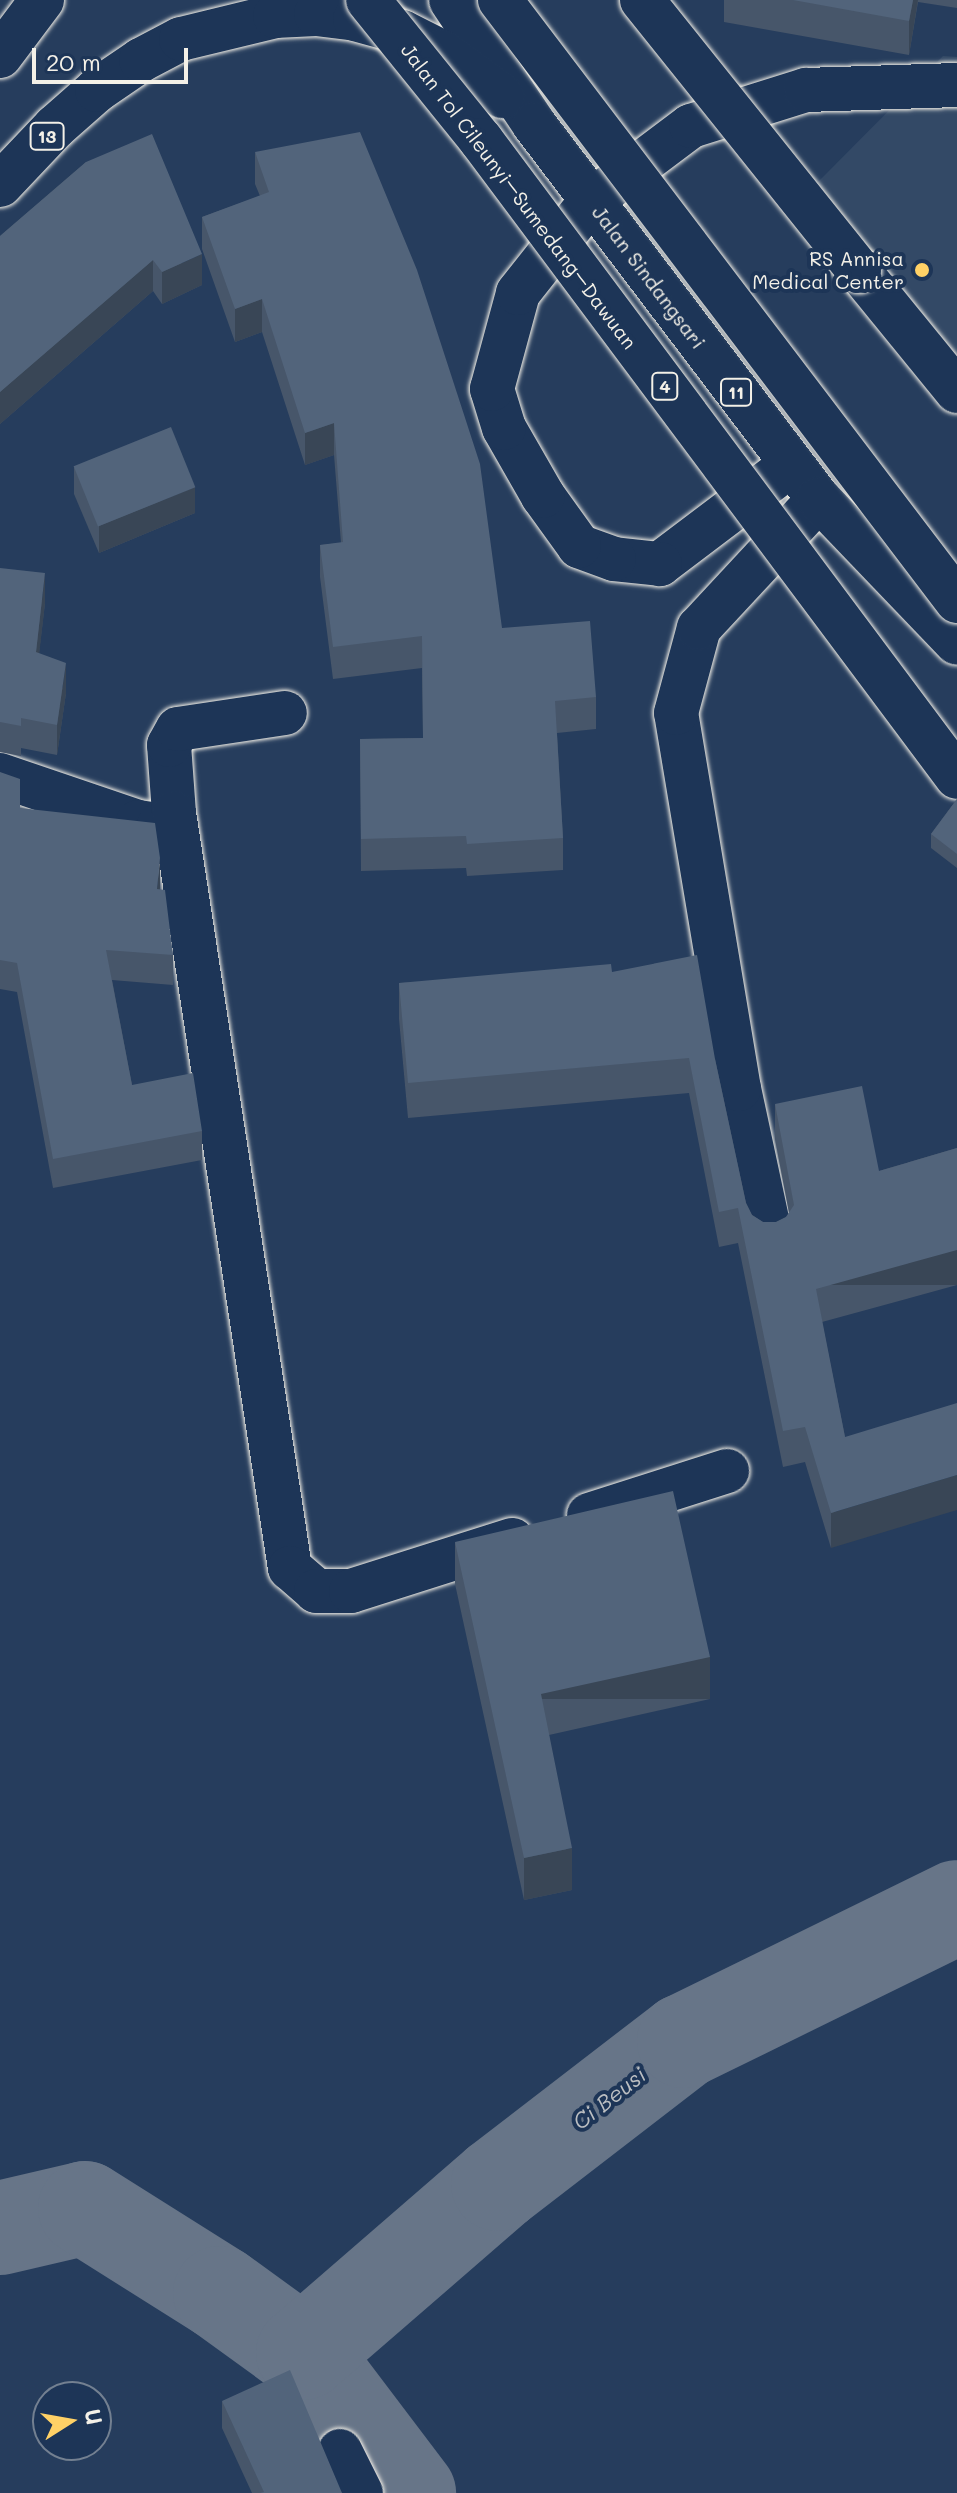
<!DOCTYPE html>
<meta charset="utf-8">
<style>
body{margin:0}
#map{position:relative;width:957px;height:2493px;overflow:hidden;background:#263d5d;font-family:Mali,sans-serif}
div>[style]{position:absolute}
[style*='--x']{left:calc(var(--x)*1px);top:calc(var(--y)*1px);width:calc(var(--w)*1px);rotate:calc(var(--a)*1deg)}
.built>*{inset:0;background:#334966}
.river>*{height:94px;margin:-47px;padding:0 47px;transform-origin:47px;border-radius:47px;background:#677588}
.roads{filter:drop-shadow(0 0 2px #f4f1e8) drop-shadow(0 0 2px #f4f1e8)}
.minor>*{height:44px;margin:-22px;padding:0 22px;transform-origin:22px;border-radius:22px;background:#1d3557}
.highway>*{height:44px;margin:-22px;padding:0 22px;transform-origin:22px;border-radius:22px;background:#1d3557}
.bridges{filter:drop-shadow(0 0 2px #f4f1e8) drop-shadow(0 0 2px #f4f1e8)}
.highway-bridge>*{height:44px;margin:-22px;padding:0 22px;transform-origin:22px;border-radius:22px;background:#1d3557}
.wall>*{inset:0;background:#47566a}
.shaded-wall>*{inset:0;background:#394656;transform-origin:0 0}
.building>*{inset:0;background:#52647b;transform-origin:0 0}
.dots>*{width:22px;height:22px;translate:-50% -50%;box-sizing:border-box;border:4px solid #1d3557;border-radius:50%}
span{translate:-50% -50%;white-space:nowrap;text-align:center;line-height:1.15;-webkit-text-stroke:8px #1d3557;paint-order:stroke}
.shield-label span{padding:2px 6px;background:#1d3557;border:2px solid;border-radius:6px;-webkit-text-stroke-width:0}
.shield-label{font-size:18px;color:#f4f1e8;font-weight:700}
.street-label{font-size:20px;color:#f4f1e8}
.poi-label{font-size:20px;color:#f4f1e8}
.right{translate:-100% -50%;text-align:right}
.water-label{font-size:22px;color:#bcbfc2;font-style:italic}
.north{position:absolute;left:32px;top:2381px;width:80px;height:80px;box-sizing:border-box;background:#1d3557;border:2px solid #738091;border-radius:50%;rotate:79deg;font-size:22px;font-weight:700;line-height:32px;text-align:center;color:#f4f1e8}
.north::after{content:'';display:block;margin:auto;width:28px;height:36px;background:#ffd166;clip-path:polygon(50% 0,100% 100%,50% 72%,0 100%)}
.scale{position:absolute;left:32px;top:48px;width:156px;height:36px;box-sizing:border-box;border:4px solid #f4f1e8;border-top:0;padding-left:10px;font-size:24px;line-height:28px;white-space:nowrap;color:#f4f1e8;-webkit-text-stroke:6px #1d3557;paint-order:stroke}
</style>
<div id="map">
<div class="built">
<i style="clip-path:polygon(943px 56px,957px 57px,957px 357px,816px 184px)"></i>
</div>
<div class="river">
<i style="--x:0;--y:2228;--w:87;--a:-13.2"></i>
<i style="--x:85;--y:2208;--w:160;--a:32.2"></i>
<i style="--x:220;--y:2293;--w:102;--a:35.9"></i>
<i style="--x:303;--y:2353;--w:176;--a:52.9"></i>
<i style="--x:303;--y:2353;--w:258;--a:-40.9"></i>
<i style="--x:498;--y:2184;--w:235;--a:-37.6"></i>
<i style="--x:684;--y:2041;--w:304;--a:-26.1"></i>
</div>
<div class="roads">
<div class="minor">
<i style="--x:792;--y:464;--w:166;--a:142.9"></i>
<i style="--x:660;--y:564;--w:46;--a:-173.8"></i>
<i style="--x:614;--y:559;--w:37;--a:-160"></i>
<i style="--x:579;--y:546;--w:62;--a:-125.8"></i>
<i style="--x:543;--y:496;--w:78;--a:-119.8"></i>
<i style="--x:504;--y:428;--w:41;--a:-107.1"></i>
<i style="--x:492;--y:389;--w:99;--a:-74.8"></i>
<i style="--x:518;--y:293;--w:117;--a:-51.6"></i>
<i style="--x:591;--y:201;--w:125;--a:-36.9"></i>
<i style="--x:691;--y:126;--w:121;--a:-17.4"></i>
<i style="--x:806;--y:90;--w:151;--a:-1.9"></i>
<i style="--x:0;--y:775;--w:146;--a:18.8"></i>
<i style="--x:138;--y:822;--w:21;--a:8"></i>
<i style="--x:159;--y:825;--w:19;--a:-39"></i>
<i style="--x:174;--y:813;--w:68;--a:-94.2"></i>
<i style="--x:169;--y:745;--w:18;--a:-61"></i>
<i style="--x:178;--y:729;--w:108;--a:-8.5"></i>
<i style="--x:174;--y:813;--w:764;--a:81.27"></i>
<i style="--x:290;--y:1568;--w:35;--a:41"></i>
<i style="--x:316;--y:1591;--w:35;--a:0"></i>
<i style="--x:351;--y:1591;--w:169;--a:-17.6"></i>
<i style="--x:770;--y:1233;--w:147;--a:-102.1"></i>
<i style="--x:739;--y:1089;--w:381;--a:-99.5"></i>
<i style="--x:676;--y:713;--w:88;--a:-74.9"></i>
<i style="--x:699;--y:628;--w:176;--a:-47.1"></i>
<i style="--x:589;--y:1515;--w:145;--a:-17.7"></i>
<i style="--x:340;--y:2451;--w:47;--a:63.4"></i>
</div>
<div class="highway">
<i style="--x:451;--y:0;--w:149;--a:56.2"></i>
<i style="--x:534;--y:124;--w:471;--a:52.8"></i>
<i style="--x:819;--y:499;--w:199;--a:46.2"></i>
<i style="--x:0;--y:56;--w:70;--a:-53.1"></i>
<i style="--x:0;--y:185;--w:80;--a:-46.5"></i>
<i style="--x:55;--y:127;--w:56;--a:-41.4"></i>
<i style="--x:97;--y:90;--w:53;--a:-34.3"></i>
<i style="--x:141;--y:60;--w:45;--a:-27.7"></i>
<i style="--x:181;--y:39;--w:97;--a:-13.7"></i>
<i style="--x:275;--y:16;--w:41;--a:-2.8"></i>
<i style="--x:316;--y:14;--w:39;--a:7"></i>
<i style="--x:355;--y:19;--w:49;--a:15.5"></i>
<i style="--x:402;--y:32;--w:42;--a:26.6"></i>
<i style="--x:440;--y:51;--w:77;--a:36"></i>
<i style="--x:859;--y:271;--w:155;--a:50.8"></i>
</div>
</div>
<div class="bridges">
<div class="highway-bridge">
<i style="--x:368;--y:0;--w:180;--a:51.1"></i>
<i style="--x:481;--y:140;--w:795;--a:53.23"></i>
<i style="--x:500;--y:0;--w:755;--a:52.75"></i>
<i style="--x:642;--y:0;--w:347;--a:51.3"></i>
</div>
</div>
<div class="wall">
<i style="clip-path:polygon(724px 0,957px 0,957px 8px,918px 2px,909px 55px,724px 22px)"></i>
<i style="clip-path:polygon(255px 152px,502px 628px,596px 697px,596px 729px,557px 733px,563px 838px,563px 870px,467px 876px,466px 868px,361px 871px,360px 739px,423px 738px,422px 668px,333px 679px,320px 577px,320px 545px,341px 543px,334px 455px,305px 465px,262px 332px,235px 342px,202px 249px,202px 217px,260px 196px,255px 184px)"></i>
<i style="clip-path:polygon(86px 162px,202px 285px,162px 304px,153px 291px,0 424px,0 236px)"></i>
<i style="clip-path:polygon(74px 467px,195px 513px,99px 553px,74px 494px)"></i>
<i style="clip-path:polygon(0 568px,45px 603px,39px 653px,66px 693px,57px 755px,21px 748px,21px 756px,0 752px)"></i>
<i style="clip-path:polygon(0 772px,20px 808px,160px 889px,173px 955px,173px 985px,112px 980px,132px 1085px,202px 1131px,202px 1160px,53px 1188px,17px 992px,0 989px)"></i>
<i style="clip-path:polygon(957px 799px,957px 868px,931px 848px,931px 834px)"></i>
<i style="clip-path:polygon(612px 972px,715px 1059px,746px 1203px,752px 1215px,763px 1222px,776px 1222px,786px 1217px,789px 1213px,775px 1139px,775px 1104px,879px 1171px,957px 1148px,957px 1285px,822px 1322px,845px 1437px,831px 1548px,805px 1462px,783px 1467px,738px 1243px,719px 1247px,689px 1093px,408px 1118px,399px 1019px,399px 983px)"></i>
<i style="clip-path:polygon(455px 1542px,710px 1699px,549px 1735px,572px 1890px,524px 1900px,455px 1584px)"></i>
<i style="clip-path:polygon(222px 2401px,342px 2493px,252px 2493px,222px 2428px)"></i>
</div>
<div class="shaded-wall">
<i style="clip-path:polygon(913px 0,918px 0,909px 55px,909px 21px)"></i>
<i style="clip-path:polygon(202px 254px,202px 285px,162px 304px,162px 272px)"></i>
<i style="clip-path:polygon(153px 260px,153px 291px,0 424px,0 392px)"></i>
<i style="clip-path:polygon(262px 299px,262px 332px,235px 342px,235px 309px)"></i>
<i style="clip-path:polygon(334px 423px,334px 455px,305px 465px,305px 433px)"></i>
<i style="clip-path:polygon(195px 487px,195px 513px,99px 553px,99px 526px)"></i>
<i style="clip-path:polygon(45px 573px,45px 603px,36px 682px,36px 652px)"></i>
<i style="clip-path:polygon(66px 663px,66px 693px,57px 755px,57px 725px)"></i>
<i style="clip-path:polygon(160px 858px,160px 887px,157px 919px,157px 889px)"></i>
<i style="left:957px;top:1250px;width:35px;height:146px;rotate:90deg"></i>
<i style="clip-path:polygon(957px 1475px,957px 1510px,831px 1548px,831px 1513px)"></i>
<i style="left:710px;top:1657px;width:42px;height:173px;rotate:90deg"></i>
<i style="clip-path:polygon(572px 1848px,572px 1890px,524px 1900px,524px 1858px)"></i>
</div>
<div class="building">
<i style="clip-path:polygon(793px 0,913px 0,909px 21px)"></i>
<i style="clip-path:polygon(360px 132px,417px 270px,480px 464px,502px 628px,590px 621px,596px 697px,555px 701px,563px 838px,467px 844px,466px 836px,361px 839px,360px 739px,423px 738px,422px 636px,333px 647px,320px 545px,343px 542px,334px 423px,305px 433px,262px 299px,235px 309px,202px 217px,269px 192px,255px 152px)"></i>
<i style="clip-path:polygon(152px 134px,202px 254px,162px 272px,153px 260px,0 392px,0 236px,86px 162px)"></i>
<i style="left:171px;top:427px;width:65px;height:105px;rotate:68deg"></i>
<i style="clip-path:polygon(0 568px,45px 573px,36px 652px,66px 663px,57px 725px,21px 718px,21px 726px,0 722px)"></i>
<i style="clip-path:polygon(0 772px,20px 779px,20px 808px,155px 823px,160px 858px,157px 889px,165px 890px,173px 955px,106px 950px,132px 1085px,193px 1073px,202px 1131px,53px 1159px,17px 963px,0 960px)"></i>
<i style="clip-path:polygon(957px 799px,957px 854px,931px 834px)"></i>
<i style="clip-path:polygon(697px 955px,715px 1059px,746px 1203px,752px 1215px,763px 1222px,776px 1222px,786px 1217px,794px 1205px,775px 1104px,862px 1086px,879px 1171px,957px 1148px,957px 1250px,816px 1289px,845px 1437px,957px 1403px,957px 1475px,831px 1513px,805px 1427px,783px 1431px,738px 1208px,719px 1212px,689px 1058px,408px 1083px,399px 983px,611px 964px,612px 972px)"></i>
<i style="clip-path:polygon(673px 1491px,710px 1657px,541px 1694px,572px 1848px,524px 1858px,455px 1542px)"></i>
<i style="clip-path:polygon(290px 2370px,342px 2493px,260px 2493px,264px 2492px,222px 2401px)"></i>
</div>
<div class="dots">
<i style="left:922px;top:270px;background:#ffd166"></i>
</div>
<div class="shield-label">
<span style="left:47px;top:136px">13</span>
<span style="left:665px;top:386px">4</span>
<span style="left:736px;top:392px">11</span>
</div>
<div class="street-label">
<span style="left:519px;top:196px;rotate:53deg">Jalan Tol Cileunyi–Sumedang–Dawuan</span>
<span style="left:649px;top:277px;rotate:53deg">Jalan Sindangsari</span>
</div>
<div class="poi-label">
<span class="right" style="left:904px;top:270px">RS Annisa<br>Medical Center</span>
</div>
<div class="water-label">
<span style="left:609px;top:2098px;rotate:-38deg">Ci Beusi</span>
</div>
<div class="north">U</div>
<div class="scale">20 m</div>
</div>
